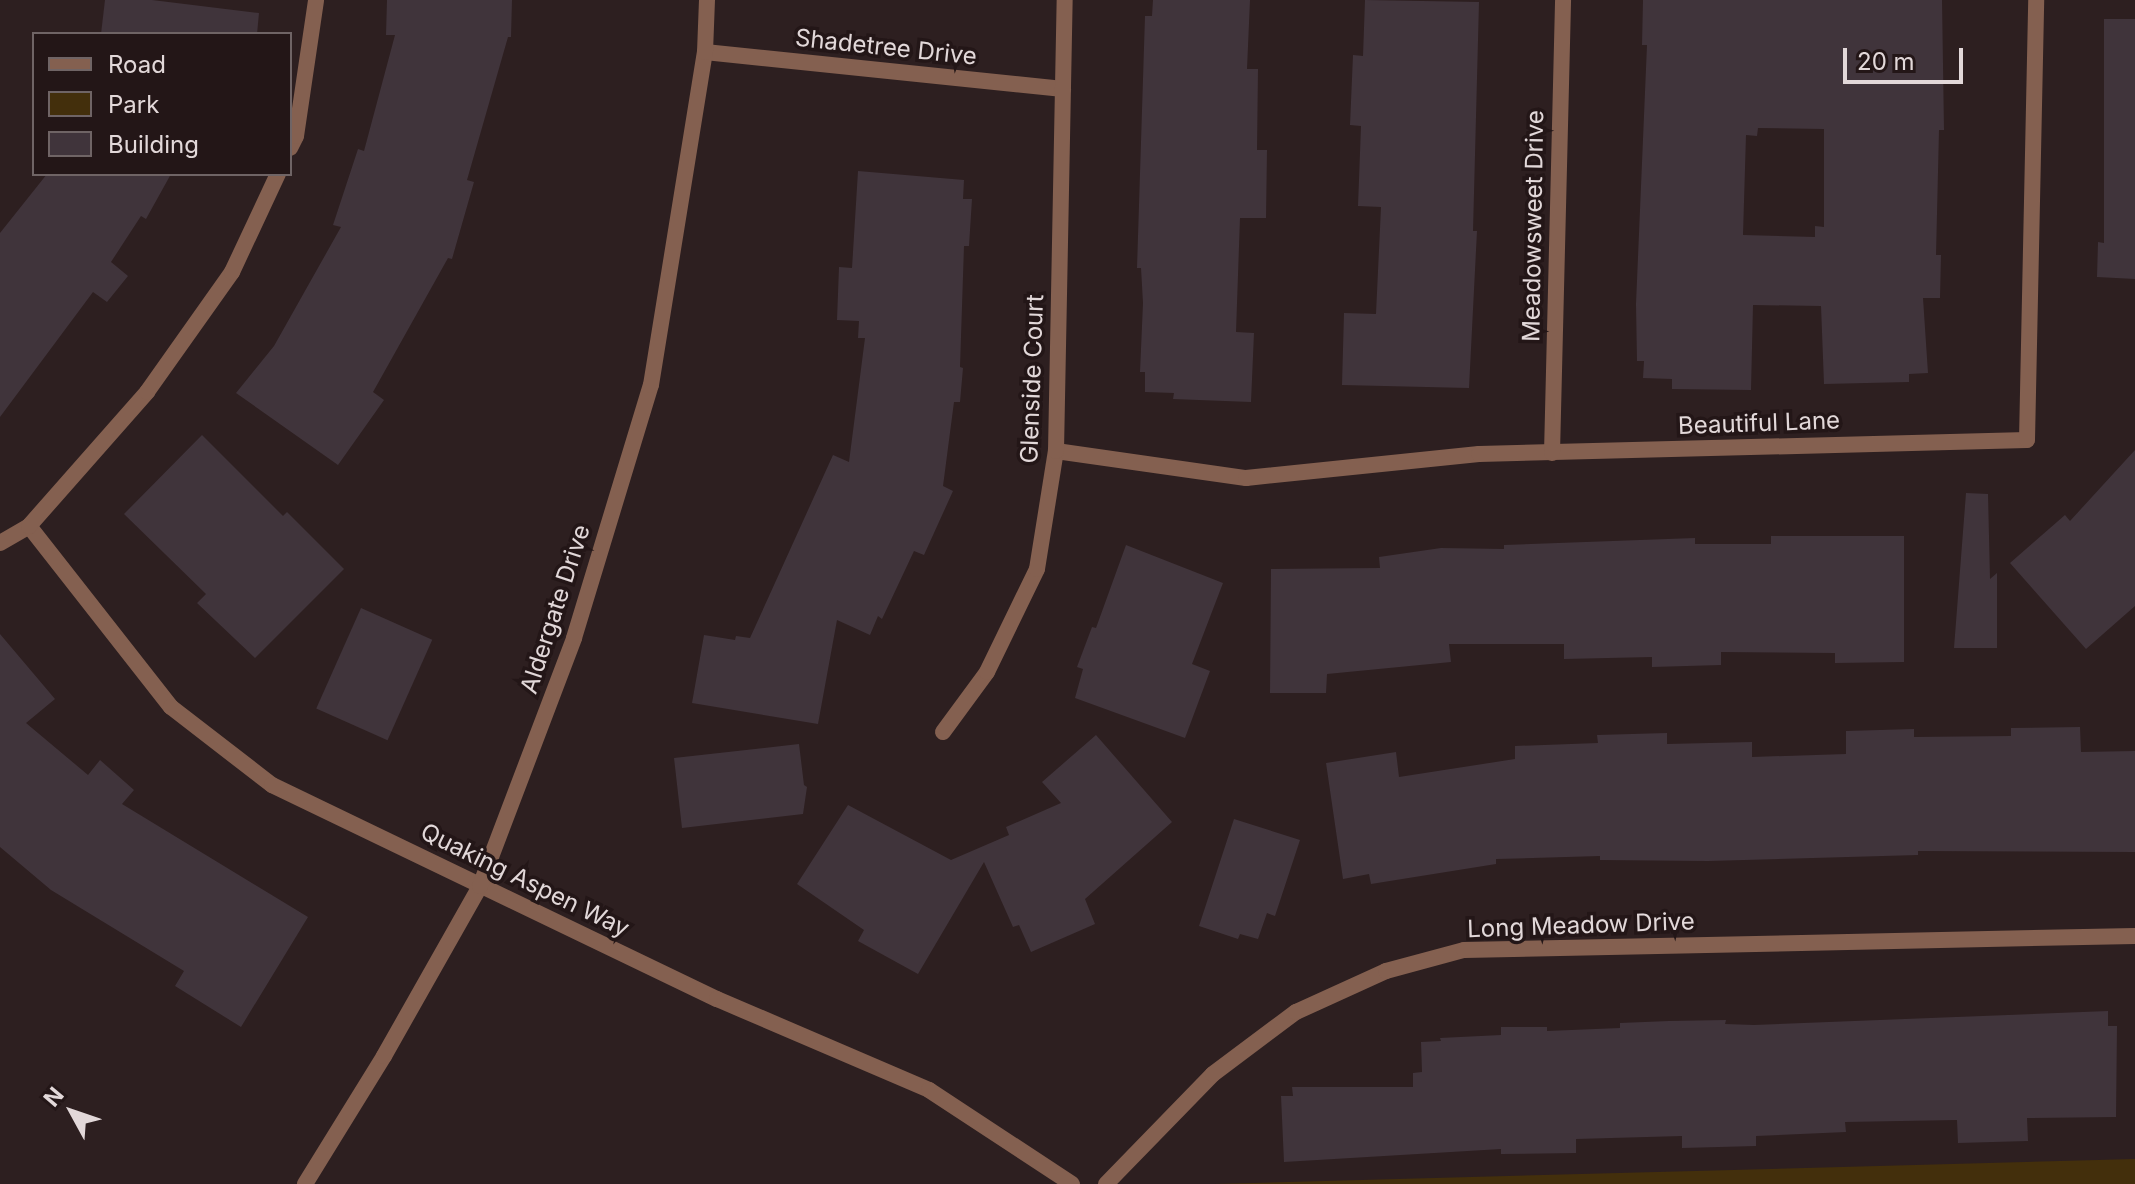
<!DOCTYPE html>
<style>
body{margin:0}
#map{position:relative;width:2135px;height:1184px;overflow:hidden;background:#2d1f20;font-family:Inter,sans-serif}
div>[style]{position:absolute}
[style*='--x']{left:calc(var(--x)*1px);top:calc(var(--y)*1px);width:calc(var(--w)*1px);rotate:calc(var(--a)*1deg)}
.green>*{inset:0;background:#432f0c}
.building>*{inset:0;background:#40343b;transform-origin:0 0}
.minor>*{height:16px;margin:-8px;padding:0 8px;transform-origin:8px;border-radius:8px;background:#846050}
.tertiary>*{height:16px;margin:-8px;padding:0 8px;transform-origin:8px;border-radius:8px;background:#846050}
span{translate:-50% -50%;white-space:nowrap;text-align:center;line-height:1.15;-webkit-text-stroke:7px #231617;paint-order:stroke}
.street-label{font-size:24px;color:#e2d8d9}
.legend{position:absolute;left:32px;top:32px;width:260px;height:144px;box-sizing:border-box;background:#231617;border:2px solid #6f6465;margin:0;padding:10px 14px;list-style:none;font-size:24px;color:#e2d8d9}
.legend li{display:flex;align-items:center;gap:16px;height:40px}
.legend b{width:40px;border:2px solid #6f6465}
.north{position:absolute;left:32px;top:1072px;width:80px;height:80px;-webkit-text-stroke:6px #231617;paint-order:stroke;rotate:310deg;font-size:22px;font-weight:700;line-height:32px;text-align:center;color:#e2d8d9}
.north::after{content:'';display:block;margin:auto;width:28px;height:36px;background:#e2d8d9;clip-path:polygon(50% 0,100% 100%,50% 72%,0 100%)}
.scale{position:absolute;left:1843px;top:48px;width:120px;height:36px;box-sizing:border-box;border:4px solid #e2d8d9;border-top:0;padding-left:10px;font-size:24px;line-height:28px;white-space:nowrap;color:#e2d8d9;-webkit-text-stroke:6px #231617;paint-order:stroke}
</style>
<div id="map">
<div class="green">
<i style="clip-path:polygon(2135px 1159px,2135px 1184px,1214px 1184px)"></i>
</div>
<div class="building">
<i style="clip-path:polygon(105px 0,152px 0,259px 13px,257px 34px,101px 34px)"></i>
<i style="clip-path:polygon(387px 0,512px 0,511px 37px,508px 37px,467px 180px,474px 182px,452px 259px,448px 258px,373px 392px,384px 400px,338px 465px,236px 393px,274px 346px,341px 227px,333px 225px,358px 149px,364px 151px,395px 35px,386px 35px)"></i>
<i style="clip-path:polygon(1153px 0,1250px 0,1247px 69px,1258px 69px,1257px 150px,1267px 150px,1266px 218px,1240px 218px,1236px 332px,1254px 333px,1251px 402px,1173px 399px,1174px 393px,1145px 392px,1145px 372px,1140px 372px,1143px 303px,1141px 268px,1137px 268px,1145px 16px,1152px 16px)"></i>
<i style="clip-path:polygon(1365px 0,1479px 2px,1473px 231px,1477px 231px,1469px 388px,1342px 385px,1344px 313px,1376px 314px,1381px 207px,1358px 206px,1361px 126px,1350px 125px,1353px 55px,1363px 56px)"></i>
<i style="clip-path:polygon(evenodd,1643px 0,1942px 0,1944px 130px,1939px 130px,1936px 255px,1941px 255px,1940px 298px,1923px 298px,1928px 373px,1909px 374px,1909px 382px,1824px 384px,1821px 306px,1753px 305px,1751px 390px,1672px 389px,1672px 379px,1643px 378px,1644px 361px,1637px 361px,1636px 304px,1647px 45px,1642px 45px,1643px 0,1758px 128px,1824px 129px,1824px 227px,1815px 226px,1815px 237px,1743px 235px,1746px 135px,1757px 136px,1758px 128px)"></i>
<i style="clip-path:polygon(2104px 19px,2135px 19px,2135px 279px,2097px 277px,2098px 242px,2104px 243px)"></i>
<i style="clip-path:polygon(858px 171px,964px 180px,963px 199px,972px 199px,969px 246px,964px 246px,960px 367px,963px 368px,960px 402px,954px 402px,943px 486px,953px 491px,924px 555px,914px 551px,882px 619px,878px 616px,870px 635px,837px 620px,818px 724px,692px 703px,704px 635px,735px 640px,736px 636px,750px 638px,833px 455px,849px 462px,865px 338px,858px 338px,859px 321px,837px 320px,839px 267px,852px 268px)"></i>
<i style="clip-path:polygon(47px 174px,171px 174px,146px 219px,141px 216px,111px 262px,128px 276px,107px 302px,93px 292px,0 417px,0 233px)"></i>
<i style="clip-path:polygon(202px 435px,283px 516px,287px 512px,344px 569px,255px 658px,197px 603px,206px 594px,124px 514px)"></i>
<i style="clip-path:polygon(2135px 450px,2135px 606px,2086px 649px,2010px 563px,2065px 515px,2070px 521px)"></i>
<i style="clip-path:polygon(1966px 493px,1988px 494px,1990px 579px,1997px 573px,1997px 648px,1954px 648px)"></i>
<i style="clip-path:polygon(1771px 536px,1904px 536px,1904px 662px,1835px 663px,1835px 653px,1721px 652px,1721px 665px,1652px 667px,1652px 657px,1564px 659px,1564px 644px,1449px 644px,1451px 662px,1327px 674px,1326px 693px,1270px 693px,1271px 569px,1380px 568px,1379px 557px,1441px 548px,1504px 549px,1504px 545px,1695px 538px,1695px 544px,1771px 544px)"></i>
<i style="clip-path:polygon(1126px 545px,1223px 583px,1192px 664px,1210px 671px,1185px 738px,1075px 698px,1083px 669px,1077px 667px,1092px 627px,1096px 628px)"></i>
<i style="left:361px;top:608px;width:78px;height:110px;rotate:24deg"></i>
<i style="clip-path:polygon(0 634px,55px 699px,26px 723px,88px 775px,100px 760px,134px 790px,122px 804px,308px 917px,241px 1027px,175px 986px,184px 971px,51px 890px,0 847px)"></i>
<i style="clip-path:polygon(2080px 727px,2081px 752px,2135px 751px,2135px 852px,1918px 851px,1918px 855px,1708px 861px,1600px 860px,1600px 856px,1496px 859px,1496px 864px,1371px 884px,1369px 874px,1343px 879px,1326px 763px,1396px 752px,1399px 777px,1515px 759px,1515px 746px,1598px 743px,1597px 735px,1667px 733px,1667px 744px,1752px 742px,1752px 757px,1846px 754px,1846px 731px,1914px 729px,1914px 737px,2011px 736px,2011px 728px)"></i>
<i style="clip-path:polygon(1096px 735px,1172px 822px,1085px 899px,1095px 924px,1031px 952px,1019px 925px,1013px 927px,984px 862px,918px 974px,858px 941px,864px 930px,797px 884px,848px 805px,951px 860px,1009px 835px,1006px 827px,1061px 803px,1042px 782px)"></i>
<i style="clip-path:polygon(799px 744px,804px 785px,807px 787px,803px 814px,682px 828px,674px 758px)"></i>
<i style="clip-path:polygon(1234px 819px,1300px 840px,1275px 916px,1267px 913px,1258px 939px,1240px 934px,1238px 939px,1199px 926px)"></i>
<i style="clip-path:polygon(2108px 1011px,2108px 1026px,2117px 1026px,2116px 1117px,2027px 1118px,2028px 1141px,1958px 1143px,1957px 1120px,1845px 1122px,1846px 1132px,1756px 1136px,1756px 1146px,1682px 1148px,1682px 1136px,1576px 1139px,1576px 1153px,1501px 1154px,1501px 1149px,1284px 1162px,1281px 1096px,1293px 1096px,1292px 1087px,1413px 1087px,1413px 1073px,1422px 1072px,1421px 1042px,1441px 1041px,1440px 1038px,1501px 1035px,1501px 1027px,1547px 1027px,1547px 1031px,1620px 1028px,1620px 1023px,1669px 1021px,1726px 1020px,1725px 1024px,1754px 1025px)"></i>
</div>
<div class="minor">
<i style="--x:705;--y:52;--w:360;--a:5.9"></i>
<i style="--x:290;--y:148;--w:13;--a:-63"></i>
<i style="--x:296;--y:136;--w:137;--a:-81.6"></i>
<i style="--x:1056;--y:451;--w:192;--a:8.1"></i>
<i style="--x:1246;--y:478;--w:234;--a:-5.9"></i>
<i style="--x:1479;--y:454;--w:548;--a:-1.46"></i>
<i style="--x:2027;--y:440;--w:440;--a:-88.8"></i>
<i style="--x:1552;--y:453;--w:453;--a:-88.6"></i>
<i style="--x:29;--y:526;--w:230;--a:51.9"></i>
<i style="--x:171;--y:707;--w:128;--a:37.7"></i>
<i style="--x:272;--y:785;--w:494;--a:25.7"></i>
<i style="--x:717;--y:999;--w:231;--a:23.2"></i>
<i style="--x:929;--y:1090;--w:171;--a:33.3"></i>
<i style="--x:0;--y:543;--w:34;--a:-30"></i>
<i style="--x:29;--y:526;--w:179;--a:-48.6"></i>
<i style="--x:147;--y:392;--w:147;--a:-54.7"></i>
<i style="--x:232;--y:272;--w:108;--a:-64.9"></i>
<i style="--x:943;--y:732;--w:74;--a:-53.7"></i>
<i style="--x:987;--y:672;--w:114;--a:-64.1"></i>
<i style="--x:1037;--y:569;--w:120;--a:-80.9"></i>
<i style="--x:1056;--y:451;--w:451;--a:-88.9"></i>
<i style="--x:1106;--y:1184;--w:153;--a:-45.8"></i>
<i style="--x:1213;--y:1074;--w:104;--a:-36.8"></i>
<i style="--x:1296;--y:1012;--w:99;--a:-24.5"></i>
<i style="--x:1386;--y:971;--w:81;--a:-15.1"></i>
<i style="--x:1464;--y:950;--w:671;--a:-1.2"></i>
</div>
<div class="tertiary">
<i style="--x:305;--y:1184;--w:150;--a:-58.3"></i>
<i style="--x:384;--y:1056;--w:195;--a:-60.5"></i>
<i style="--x:480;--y:886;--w:265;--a:-69.2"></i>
<i style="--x:574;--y:638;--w:264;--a:-73.1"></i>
<i style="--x:651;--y:385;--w:337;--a:-80.8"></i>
<i style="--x:705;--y:52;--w:52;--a:-87.8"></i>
</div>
<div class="street-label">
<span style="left:886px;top:47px;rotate:6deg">Shadetree Drive</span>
<span style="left:1533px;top:226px;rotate:-89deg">Meadowsweet Drive</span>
<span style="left:1032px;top:379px;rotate:-88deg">Glenside Court</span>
<span style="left:1759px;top:423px;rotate:-2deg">Beautiful Lane</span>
<span style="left:555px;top:609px;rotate:-72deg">Aldergate Drive</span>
<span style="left:525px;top:880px;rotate:26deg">Quaking Aspen Way</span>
<span style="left:1581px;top:925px;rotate:-2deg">Long Meadow Drive</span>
</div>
<ul class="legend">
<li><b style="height:10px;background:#846050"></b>Road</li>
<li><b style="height:22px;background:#432f0c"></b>Park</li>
<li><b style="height:22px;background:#40343b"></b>Building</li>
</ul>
<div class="north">N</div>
<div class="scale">20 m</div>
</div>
